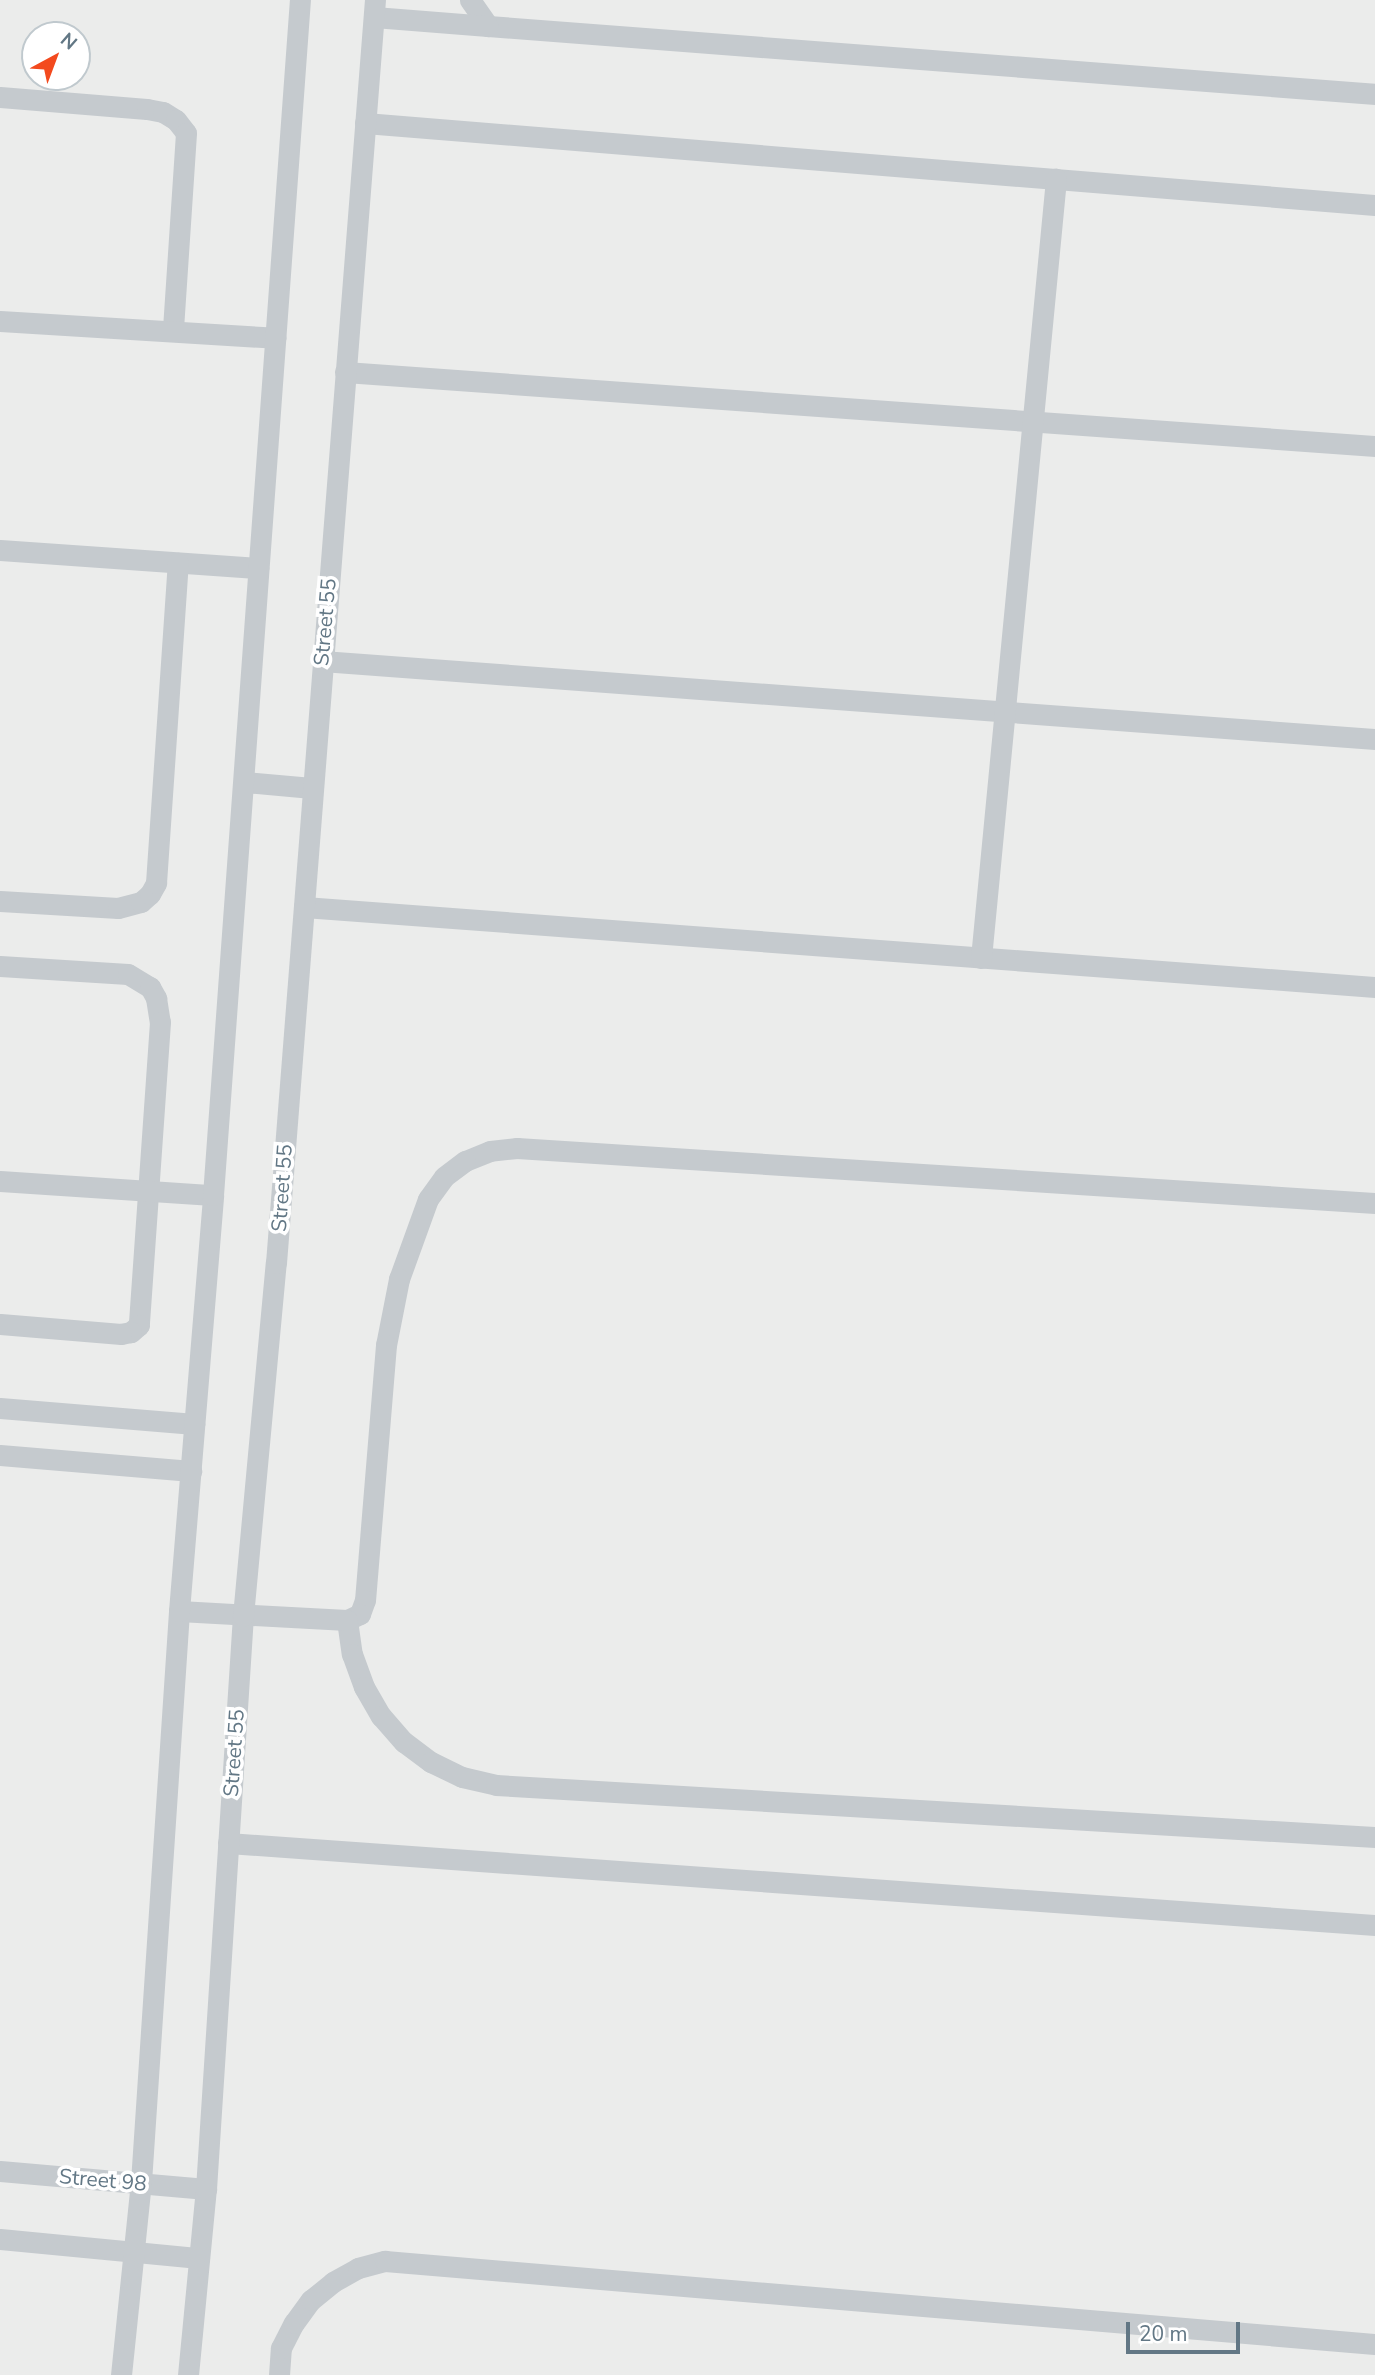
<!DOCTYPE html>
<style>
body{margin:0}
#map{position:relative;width:1375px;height:2375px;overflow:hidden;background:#fafaf7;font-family:"Nunito Sans",sans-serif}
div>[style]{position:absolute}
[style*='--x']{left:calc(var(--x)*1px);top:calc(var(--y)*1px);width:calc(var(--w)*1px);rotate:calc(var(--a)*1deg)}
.built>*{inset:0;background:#ebeceb}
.lane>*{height:21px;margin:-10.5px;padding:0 10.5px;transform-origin:10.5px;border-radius:10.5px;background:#c5cace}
span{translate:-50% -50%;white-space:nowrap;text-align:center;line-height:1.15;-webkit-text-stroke:7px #fff;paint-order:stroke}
.street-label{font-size:21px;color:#627785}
.north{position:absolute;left:21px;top:21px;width:70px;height:70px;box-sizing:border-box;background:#fff;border:2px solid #c0c9ce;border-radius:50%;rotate:41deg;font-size:19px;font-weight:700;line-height:28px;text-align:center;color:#627785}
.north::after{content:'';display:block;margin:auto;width:24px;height:32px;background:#f34a1e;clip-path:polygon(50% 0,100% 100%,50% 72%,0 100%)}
.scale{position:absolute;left:1126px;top:2322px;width:114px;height:32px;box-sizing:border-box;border:4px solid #627785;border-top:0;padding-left:9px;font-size:21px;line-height:24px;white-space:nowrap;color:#627785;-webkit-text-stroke:5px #fff;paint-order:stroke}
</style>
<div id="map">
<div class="built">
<i style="clip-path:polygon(evenodd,0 0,1375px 0,1375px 2375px,0 2375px,0 0,35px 35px,77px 35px,77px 77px,35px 77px,35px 35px)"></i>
</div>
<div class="lane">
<i style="--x:470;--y:0;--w:32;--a:55"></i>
<i style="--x:488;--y:26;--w:890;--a:4.38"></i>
<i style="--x:374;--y:17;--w:114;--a:4.5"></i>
<i style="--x:0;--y:97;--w:147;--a:4.7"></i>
<i style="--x:147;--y:109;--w:16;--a:11"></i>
<i style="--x:163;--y:112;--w:15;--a:32"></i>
<i style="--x:176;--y:120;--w:16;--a:52"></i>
<i style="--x:186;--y:133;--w:197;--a:93.8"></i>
<i style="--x:365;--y:123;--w:1013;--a:4.64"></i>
<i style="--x:0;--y:321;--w:276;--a:3.5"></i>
<i style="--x:345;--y:372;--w:1033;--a:4.11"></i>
<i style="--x:0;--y:550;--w:259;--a:4"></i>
<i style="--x:322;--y:661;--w:1056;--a:4.24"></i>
<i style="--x:244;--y:782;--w:68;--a:5"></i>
<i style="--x:0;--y:901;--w:118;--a:3.4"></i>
<i style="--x:118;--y:908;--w:24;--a:-15"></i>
<i style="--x:141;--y:902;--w:12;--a:-42"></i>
<i style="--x:150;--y:894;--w:13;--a:-61"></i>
<i style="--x:156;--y:883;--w:321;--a:-86.1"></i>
<i style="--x:304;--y:907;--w:1074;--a:4.27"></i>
<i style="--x:981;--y:958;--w:783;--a:-84.5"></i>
<i style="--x:0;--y:966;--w:128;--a:3.6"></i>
<i style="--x:128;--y:974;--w:26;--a:31"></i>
<i style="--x:150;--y:987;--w:13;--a:61"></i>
<i style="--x:156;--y:998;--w:24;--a:81"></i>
<i style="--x:160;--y:1022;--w:304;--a:94"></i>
<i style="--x:139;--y:1325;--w:11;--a:139"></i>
<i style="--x:131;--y:1332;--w:10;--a:169"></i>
<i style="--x:121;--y:1334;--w:121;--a:-175.3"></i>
<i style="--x:0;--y:1181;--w:213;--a:3.8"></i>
<i style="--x:1375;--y:1203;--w:860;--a:-176.33"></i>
<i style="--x:517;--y:1148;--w:27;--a:174"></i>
<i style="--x:490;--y:1151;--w:27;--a:158"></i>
<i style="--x:465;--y:1161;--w:26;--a:143"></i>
<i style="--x:444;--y:1177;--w:27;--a:126"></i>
<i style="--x:428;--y:1199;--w:85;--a:109.9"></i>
<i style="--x:399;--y:1279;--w:67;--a:101.1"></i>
<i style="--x:386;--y:1345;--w:256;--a:94.7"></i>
<i style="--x:365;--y:1600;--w:15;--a:110"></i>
<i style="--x:360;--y:1614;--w:14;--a:155"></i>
<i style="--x:347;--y:1620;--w:34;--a:82"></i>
<i style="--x:352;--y:1654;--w:35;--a:70"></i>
<i style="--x:364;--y:1687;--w:34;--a:60"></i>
<i style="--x:381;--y:1716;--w:35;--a:49"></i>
<i style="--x:404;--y:1742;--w:34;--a:37"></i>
<i style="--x:431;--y:1762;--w:34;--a:26"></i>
<i style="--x:462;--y:1777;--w:35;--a:13"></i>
<i style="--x:496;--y:1785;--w:881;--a:3.39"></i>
<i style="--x:0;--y:1408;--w:195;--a:4.7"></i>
<i style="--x:0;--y:1455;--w:192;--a:4.8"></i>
<i style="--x:179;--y:1611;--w:168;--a:3.1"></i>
<i style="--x:228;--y:1843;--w:1150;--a:4.09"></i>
<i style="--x:0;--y:2171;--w:207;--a:5"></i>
<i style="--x:0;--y:2239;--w:200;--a:5.5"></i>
<i style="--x:121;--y:2375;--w:194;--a:-84.1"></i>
<i style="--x:141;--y:2182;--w:572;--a:-86.19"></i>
<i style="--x:179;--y:1611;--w:417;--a:-85.3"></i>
<i style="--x:213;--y:1195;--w:1198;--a:-85.84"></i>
<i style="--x:188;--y:2375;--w:187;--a:-84.5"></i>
<i style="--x:206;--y:2189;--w:574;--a:-86.31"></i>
<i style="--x:243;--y:1616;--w:355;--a:-84.7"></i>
<i style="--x:276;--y:1263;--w:1267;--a:-85.52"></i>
<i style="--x:279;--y:2375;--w:27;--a:-86"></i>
<i style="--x:281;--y:2348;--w:28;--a:-63"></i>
<i style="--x:294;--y:2323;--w:29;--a:-54"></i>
<i style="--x:311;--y:2300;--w:28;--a:-39"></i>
<i style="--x:333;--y:2282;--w:29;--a:-29"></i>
<i style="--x:358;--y:2268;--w:28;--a:-15"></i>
<i style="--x:385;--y:2261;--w:993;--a:4.79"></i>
</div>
<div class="street-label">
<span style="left:325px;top:622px;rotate:-85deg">Street 55</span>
<span style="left:282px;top:1188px;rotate:-86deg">Street 55</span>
<span style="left:234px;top:1753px;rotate:-86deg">Street 55</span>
<span style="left:103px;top:2180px;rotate:5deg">Street 98</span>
</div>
<div class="north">N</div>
<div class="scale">20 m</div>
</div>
